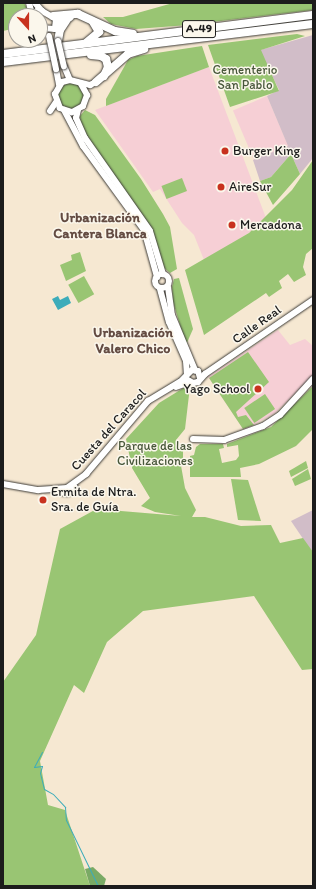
<!DOCTYPE html>
<meta charset="utf-8">
<style>
body{margin:0}
#map{position:relative;width:316px;height:889px;overflow:hidden;background:#f6e8d2;font-family:Itim,sans-serif}
div>[style]{position:absolute}
[style*='--x']{left:calc(var(--x)*1px);top:calc(var(--y)*1px);width:calc(var(--w)*1px);rotate:calc(var(--a)*1deg)}
.built>*{inset:0;background:#f6cfd5;transform-origin:0 0}
.industrial>*{inset:0;background:#d1bdc8}
.green>*{inset:0;background:#99c573;transform-origin:0 0}
.round{border-radius:50%}
.forest>*{inset:0;background:#7aaa65}
.water>*{inset:0;background:#3dacba}
.stream>*{height:1px;margin:-0.5px;padding:0 0.5px;transform-origin:0.5px;border-radius:0.5px;background:#3dacba}
.roads{filter:drop-shadow(0 0 1px #3d3b37) drop-shadow(0 0 1px #3d3b37)}
.secondary>*{height:6px;margin:-3px;padding:0 3px;transform-origin:3px;border-radius:3px;background:#fff}
.secondary>.ring{margin:-3px;padding:0;box-sizing:content-box;background:none;border:6px solid #fff;border-radius:50%}
.highway>*{height:8px;margin:-4px;padding:0 4px;transform-origin:4px;border-radius:4px;background:#fff}
.bridges{filter:drop-shadow(0 0 1px #3d3b37) drop-shadow(0 0 1px #3d3b37)}
.secondary-bridge>*{height:6px;margin:-3px;padding:0 3px;transform-origin:3px;border-radius:3px;background:#fff}
.dots>*{width:11px;height:11px;translate:-50% -50%;box-sizing:border-box;border:2px solid #fbf7ec;border-radius:50%}
span{translate:-50% -50%;white-space:nowrap;text-align:center;line-height:1.15;-webkit-text-stroke:3px #fbf7ec;paint-order:stroke}
.shield-label span{padding:1px 3px;background:#fbf7ec;border:1px solid;border-radius:3px;-webkit-text-stroke-width:0}
.shield-label{font-size:12px;color:#1c1c1c;font-weight:700}
.park-label{font-size:13px;color:#48573a}
.poi-label{font-size:13px;color:#1c1c1c}
.left{translate:0 -50%;text-align:left}
.right{translate:-100% -50%;text-align:right}
.street-label{font-size:13px;color:#1c1c1c}
.neighbourhood-label{font-size:14px;color:#634b42;font-weight:700}
.frame{position:absolute;inset:0;border:4px solid #1c1c1c;pointer-events:none}
.north{position:absolute;left:8px;top:8px;width:40px;height:40px;box-sizing:border-box;background:#fbf7ec;border:1px solid #a29f99;border-radius:50%;rotate:159deg;font-size:11px;font-weight:700;line-height:16px;text-align:center;color:#1c1c1c}
.north::after{content:'';display:block;margin:auto;width:14px;height:18px;background:#c8321e;clip-path:polygon(50% 0,100% 100%,50% 72%,0 100%)}
</style>
<div id="map">
<div class="built">
<i style="clip-path:polygon(209px 67px,266px 218px,249px 233px,204px 260px,194px 235px,182px 223px,160px 189px,153px 192px,95px 110px)"></i>
<i style="left:267px;top:96px;width:54px;height:37px;rotate:67deg"></i>
<i style="clip-path:polygon(278px 330px,290px 345px,305px 339px,313px 346px,313px 376px,275px 413px,244px 430px,208px 377px)"></i>
</div>
<div class="industrial">
<i style="clip-path:polygon(313px 35px,313px 158px,300px 174px,291px 154px,271px 177px,260px 181px,253px 160px,288px 146px,267px 96px,279px 90px,260px 50px)"></i>
<i style="clip-path:polygon(313px 510px,313px 552px,312px 552px,291px 521px)"></i>
</div>
<div class="green">
<i style="clip-path:polygon(3px 3px,24px 3px,28px 10px,26px 16px,16px 16px,16px 28px,3px 31px)"></i>
<i style="clip-path:polygon(173px 3px,313px 3px,313px 10px,188px 25px,136px 29px,111px 24px,103px 17px,123px 17px)"></i>
<i style="clip-path:polygon(297px 34px,305px 36px,261px 50px,279px 91px,230px 107px,208px 45px)"></i>
<i style="clip-path:polygon(202px 46px,209px 67px,106px 106px,106px 99px,128px 60px,137px 56px)"></i>
<i class="round" style="left:58px;top:83px;width:26px;height:26px"></i>
<i style="clip-path:polygon(85px 110px,95px 115px,141px 179px,163px 214px,170px 227px,177px 269px,170px 273px,163px 267px,150px 226px,81px 127px,80px 116px)"></i>
<i style="clip-path:polygon(291px 154px,300px 174px,273px 205px,260px 181px,271px 177px)"></i>
<i style="clip-path:polygon(313px 160px,313px 248px,306px 254px,303px 267px,306px 275px,294px 282px,288px 274px,279px 281px,282px 288px,269px 297px,266px 293px,204px 335px,185px 270px,249px 233px,292px 190px)"></i>
<i style="left:182px;top:178px;width:14px;height:22px;rotate:69deg"></i>
<i style="clip-path:polygon(80px 252px,86px 271px,66px 281px,60px 265px,72px 260px,71px 255px)"></i>
<i style="left:84px;top:276px;width:21px;height:18px;rotate:61deg"></i>
<i style="clip-path:polygon(179px 278px,193px 329px,186px 345px,173px 302px,172px 287px,174px 279px)"></i>
<i style="clip-path:polygon(248px 352px,269px 382px,236px 412px,238px 417px,246px 415px,254px 425px,243px 429px,209px 378px)"></i>
<i style="clip-path:polygon(313px 386px,313px 429px,296px 446px,259px 464px,240px 468px,241px 477px,190px 477px,190px 456px,194px 455px,196px 447px,200px 444px,223px 444px,224px 448px,219px 449px,222px 463px,236px 460px,239px 456px,238px 445px,227px 447px,227px 444px,271px 427px)"></i>
<i style="clip-path:polygon(185px 387px,189px 395px,185px 429px,176px 440px,178px 446px,183px 449px,183px 458px,180px 460px,185px 488px,196px 510px,192px 517px,205px 517px,241px 526px,271px 525px,280px 543px,303px 538px,313px 552px,313px 669px,302px 670px,254px 596px,143px 611px,107px 642px,84px 693px,74px 685px,40px 761px,48px 805px,65px 810px,90px 886px,3px 886px,3px 682px,36px 635px,60px 529px,102px 506px,121px 511px,181px 516px,155px 512px,141px 506px,150px 498px,132px 468px,126px 439px,159px 403px)"></i>
<i style="left:265px;top:394px;width:18px;height:25px;rotate:56deg"></i>
<i style="clip-path:polygon(306px 461px,308px 468px,291px 477px,289px 471px)"></i>
<i style="clip-path:polygon(308px 469px,311px 479px,295px 486px,292px 479px)"></i>
<i style="clip-path:polygon(231px 479px,248px 480px,261px 521px,238px 520px)"></i>
</div>
<div class="forest">
<i style="clip-path:polygon(93px 867px,106px 879px,104px 886px,90px 886px,85px 869px)"></i>
</div>
<div class="water">
<i style="clip-path:polygon(58px 296px,60px 300px,68px 296px,71px 303px,58px 310px,52px 299px)"></i>
</div>
<div class="stream">
<i style="--x:42;--y:752;--w:17;--a:118"></i>
<i style="--x:34;--y:767;--w:8;--a:-7"></i>
<i style="--x:42;--y:766;--w:7;--a:106"></i>
<i style="--x:40;--y:773;--w:16;--a:76"></i>
<i style="--x:44;--y:789;--w:10;--a:29"></i>
<i style="--x:53;--y:794;--w:18;--a:47"></i>
<i style="--x:65;--y:807;--w:13;--a:86"></i>
<i style="--x:66;--y:820;--w:73;--a:64.1"></i>
</div>
<div class="roads">
<div class="secondary">
<i style="--x:29;--y:3;--w:11;--a:75"></i>
<i style="--x:35;--y:3;--w:11;--a:49"></i>
<i style="--x:32;--y:16;--w:7;--a:-45"></i>
<i style="--x:37;--y:11;--w:5;--a:0"></i>
<i style="--x:42;--y:11;--w:16;--a:30"></i>
<i style="--x:56;--y:19;--w:10;--a:96"></i>
<i style="--x:55;--y:29;--w:15;--a:-176"></i>
<i style="--x:64;--y:66;--w:15;--a:67"></i>
<i style="--x:56;--y:69;--w:16;--a:79"></i>
<i style="--x:81;--y:84;--w:13;--a:61"></i>
<i style="--x:87;--y:95;--w:12;--a:110"></i>
<i style="--x:83;--y:106;--w:13;--a:151"></i>
<i style="--x:72;--y:112;--w:13;--a:-162"></i>
<i style="--x:60;--y:108;--w:15;--a:-110"></i>
<i style="--x:55;--y:94;--w:14;--a:-60"></i>
<i style="--x:62;--y:82;--w:8;--a:-14"></i>
<i style="--x:70;--y:80;--w:21;--a:14"></i>
<i style="--x:90;--y:85;--w:7;--a:-27"></i>
<i style="--x:64;--y:110;--w:41;--a:62.2"></i>
<i style="--x:83;--y:146;--w:104;--a:54"></i>
<i style="--x:144;--y:230;--w:49;--a:74.5"></i>
<i style="--x:78;--y:110;--w:8;--a:104"></i>
<i style="--x:76;--y:118;--w:22;--a:66"></i>
<i style="--x:85;--y:138;--w:113;--a:55"></i>
<i style="--x:150;--y:231;--w:45;--a:73.2"></i>
<i style="--x:50;--y:111;--w:11;--a:-56"></i>
<i class="ring" style="left:155px;top:274px;width:8px;height:8px"></i>
<i style="--x:168;--y:287;--w:28;--a:82"></i>
<i style="--x:172;--y:315;--w:60;--a:67.3"></i>
<i style="--x:160;--y:289;--w:34;--a:75"></i>
<i style="--x:169;--y:322;--w:43;--a:66.4"></i>
<i style="--x:186;--y:361;--w:13;--a:86"></i>
<i style="--x:188;--y:380;--w:6;--a:31"></i>
<i style="--x:193;--y:383;--w:5;--a:-11"></i>
<i style="--x:198;--y:382;--w:11;--a:-49"></i>
<i style="--x:205;--y:374;--w:131;--a:-34.4"></i>
<i style="--x:176;--y:387;--w:15;--a:-20"></i>
<i style="--x:193;--y:439;--w:31;--a:2"></i>
<i style="--x:224;--y:440;--w:41;--a:-19.7"></i>
<i style="--x:263;--y:426;--w:20;--a:-33"></i>
<i style="--x:280;--y:415;--w:49;--a:-47.5"></i>
<i style="--x:3;--y:484;--w:36;--a:10"></i>
<i style="--x:38;--y:490;--w:29;--a:-4"></i>
<i style="--x:67;--y:488;--w:24;--a:-36"></i>
<i style="--x:86;--y:474;--w:96;--a:-49.7"></i>
<i style="--x:148;--y:401;--w:37;--a:-31"></i>
<i style="--x:180;--y:382;--w:17;--a:-45"></i>
<i style="--x:192;--y:370;--w:6;--a:9"></i>
<i style="--x:198;--y:371;--w:7;--a:74"></i>
<i style="--x:64;--y:493;--w:4;--a:0"></i>
<i style="--x:68;--y:493;--w:9;--a:-41"></i>
</div>
<div class="highway">
<i style="--x:53;--y:16;--w:25;--a:-5"></i>
<i style="--x:78;--y:14;--w:41;--a:24.7"></i>
<i style="--x:115;--y:31;--w:18;--a:9"></i>
<i style="--x:57;--y:25;--w:15;--a:-32"></i>
<i style="--x:58;--y:41;--w:11;--a:-80"></i>
<i style="--x:60;--y:30;--w:11;--a:-56"></i>
<i style="--x:87;--y:42;--w:16;--a:-40"></i>
<i style="--x:99;--y:32;--w:12;--a:-121"></i>
<i style="--x:3;--y:54;--w:312;--a:-7.2"></i>
<i style="--x:91;--y:55;--w:10;--a:6"></i>
<i style="--x:101;--y:56;--w:6;--a:31"></i>
<i style="--x:106;--y:59;--w:8;--a:76"></i>
<i style="--x:108;--y:67;--w:10;--a:114"></i>
<i style="--x:3;--y:62;--w:312;--a:-7"></i>
<i style="--x:96;--y:82;--w:43;--a:-41.2"></i>
<i style="--x:128;--y:54;--w:17;--a:-17"></i>
</div>
</div>
<div class="bridges">
<div class="secondary-bridge">
<i style="--x:49;--y:36;--w:34;--a:78"></i>
<i style="--x:58;--y:41;--w:26;--a:77"></i>
</div>
</div>
<div class="dots">
<i style="left:225px;top:151px;background:#c8321e"></i>
<i style="left:221px;top:187px;background:#c8321e"></i>
<i style="left:232px;top:225px;background:#c8321e"></i>
<i style="left:258px;top:389px;background:#c8321e"></i>
<i style="left:43px;top:500px;background:#c8321e"></i>
</div>
<div class="shield-label">
<span style="left:199px;top:29px">A-49</span>
</div>
<div class="park-label">
<span style="left:245px;top:78px">Cementerio<br>San Pablo</span>
<span style="left:155px;top:454px">Parque de las<br>Civilizaciones</span>
</div>
<div class="poi-label">
<span class="left" style="left:233px;top:151px">Burger King</span>
<span class="left" style="left:229px;top:187px">AireSur</span>
<span class="left" style="left:240px;top:225px">Mercadona</span>
<span class="right" style="left:250px;top:389px">Yago School</span>
<span class="left" style="left:51px;top:500px">Ermita de Ntra.<br>Sra. de Guía</span>
</div>
<div class="street-label">
<span style="left:257px;top:325px;rotate:-35deg">Calle Real</span>
<span style="left:109px;top:430px;rotate:-48deg">Cuesta del Caracol</span>
</div>
<div class="neighbourhood-label">
<span style="left:100px;top:226px">Urbanización<br>Cantera Blanca</span>
<span style="left:133px;top:341px">Urbanización<br>Valero Chico</span>
</div>
<div class="frame"></div>
<div class="north">N</div>
</div>
